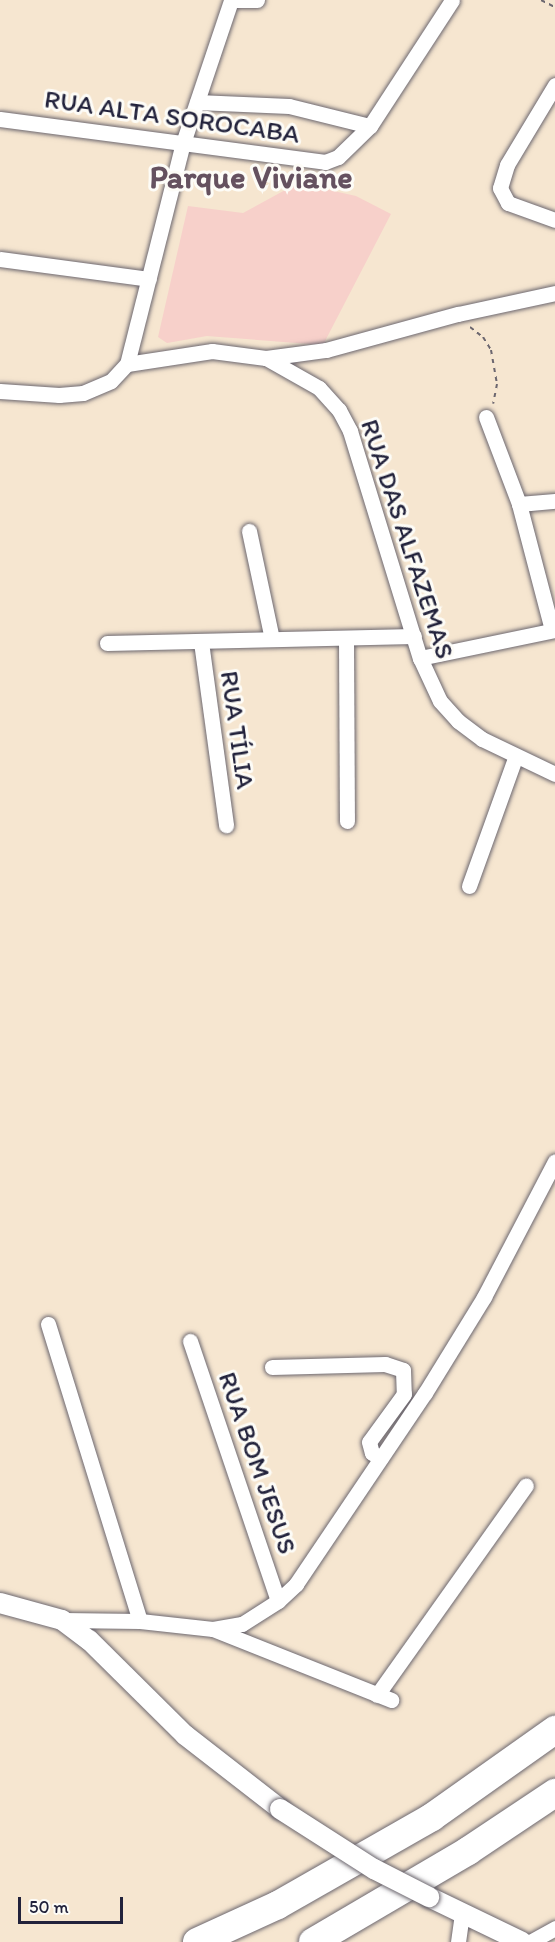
<!DOCTYPE html>
<meta charset="utf-8">
<style>
body{margin:0}
#map{position:relative;width:555px;height:1942px;overflow:hidden;background:#f6e6d0;font-family:Itim,sans-serif}
div>[style]{position:absolute}
[style*='--x']{left:calc(var(--x)*1px);top:calc(var(--y)*1px);width:calc(var(--w)*1px);rotate:calc(var(--a)*1deg)}
.built>*{inset:0;background:#f7d0ca}
.path>*{height:2px;margin-top:-1px;transform-origin:0;background:repeating-linear-gradient(90deg,#6c676f 0 4.5px,transparent 0 9px)}
.roads{filter:drop-shadow(0 0 2px #6c676f) drop-shadow(0 0 2px #6c676f)}
.minor>*{height:15px;margin:-7.5px;padding:0 7.5px;transform-origin:7.5px;border-radius:7.5px;background:#fff}
.tertiary>*{height:20px;margin:-10px;padding:0 10px;transform-origin:10px;border-radius:10px;background:#fff}
.motorway>*{height:28px;margin:-14px;padding:0 14px;transform-origin:14px;border-radius:14px;background:#fff}
.bridges{filter:drop-shadow(0 0 2px #6c676f) drop-shadow(0 0 2px #6c676f)}
.tertiary-bridge>*{height:20px;margin:-10px;padding:0 10px;transform-origin:10px;border-radius:10px;background:#fff}
span{translate:-50% -50%;white-space:nowrap;text-align:center;line-height:1.15;-webkit-text-stroke:6px #fdfcf7;paint-order:stroke}
.street-label{font-size:26px;color:#22223b}
.district-label{font-size:32px;color:#65515f;font-weight:700}
.scale{position:absolute;left:18px;top:1897px;width:105px;height:27px;box-sizing:border-box;border:3px solid #22223b;border-top:0;padding-left:8px;font-size:18px;line-height:21px;white-space:nowrap;color:#22223b;-webkit-text-stroke:4px #fdfcf7;paint-order:stroke}
</style>
<div id="map">
<div class="built">
<i style="clip-path:polygon(298px 183px,356px 196px,391px 214px,323px 345px,207px 336px,167px 343px,158px 337px,188px 206px,243px 213px)"></i>
</div>
<div class="path">
<i style="--x:541;--y:0;--w:16;--a:27"></i>
<i style="--x:470;--y:327;--w:16;--a:38"></i>
<i style="--x:483;--y:337;--w:15;--a:58"></i>
<i style="--x:491;--y:350;--w:35;--a:80"></i>
<i style="--x:497;--y:384;--w:20;--a:101"></i>
</div>
<div class="roads">
<div class="minor">
<i style="--x:232;--y:0;--w:25;--a:0"></i>
<i style="--x:555;--y:85;--w:93;--a:121"></i>
<i style="--x:507;--y:165;--w:24;--a:107"></i>
<i style="--x:500;--y:188;--w:17;--a:62"></i>
<i style="--x:508;--y:203;--w:50;--a:19.9"></i>
<i style="--x:197;--y:102;--w:92;--a:2.5"></i>
<i style="--x:289;--y:106;--w:83;--a:13.9"></i>
<i style="--x:0;--y:119;--w:328;--a:7.5"></i>
<i style="--x:325;--y:162;--w:14;--a:-21"></i>
<i style="--x:338;--y:157;--w:45;--a:-44.1"></i>
<i style="--x:370;--y:126;--w:150;--a:-56.9"></i>
<i style="--x:0;--y:259;--w:150;--a:7.6"></i>
<i style="--x:266;--y:358;--w:61;--a:-7.6"></i>
<i style="--x:326;--y:350;--w:137;--a:-15.3"></i>
<i style="--x:458;--y:314;--w:99;--a:-12.2"></i>
<i style="--x:127;--y:364;--w:86;--a:-8.7"></i>
<i style="--x:212;--y:351;--w:54;--a:7.4"></i>
<i style="--x:266;--y:358;--w:61;--a:29.5"></i>
<i style="--x:319;--y:388;--w:30;--a:48"></i>
<i style="--x:339;--y:410;--w:24;--a:62"></i>
<i style="--x:350;--y:431;--w:238;--a:72.9"></i>
<i style="--x:420;--y:658;--w:47;--a:65.1"></i>
<i style="--x:440;--y:701;--w:27;--a:48"></i>
<i style="--x:458;--y:721;--w:30;--a:37"></i>
<i style="--x:482;--y:739;--w:81;--a:25.6"></i>
<i style="--x:0;--y:391;--w:59;--a:3.9"></i>
<i style="--x:59;--y:395;--w:24;--a:-5"></i>
<i style="--x:83;--y:393;--w:30;--a:-23"></i>
<i style="--x:111;--y:381;--w:23;--a:-47"></i>
<i style="--x:127;--y:364;--w:228;--a:-75.8"></i>
<i style="--x:183;--y:143;--w:151;--a:-71.4"></i>
<i style="--x:486;--y:417;--w:93;--a:69.2"></i>
<i style="--x:519;--y:504;--w:130;--a:75.3"></i>
<i style="--x:519;--y:504;--w:36;--a:-5"></i>
<i style="--x:249;--y:531;--w:110;--a:78"></i>
<i style="--x:346;--y:639;--w:182;--a:89.7"></i>
<i style="--x:201;--y:642;--w:185;--a:82.2"></i>
<i style="--x:107;--y:643;--w:307;--a:-1.3"></i>
<i style="--x:420;--y:658;--w:138;--a:-11.7"></i>
<i style="--x:469;--y:886;--w:136;--a:-70.2"></i>
<i style="--x:48;--y:1324;--w:311;--a:72.8"></i>
<i style="--x:190;--y:1341;--w:274;--a:71.3"></i>
<i style="--x:272;--y:1367;--w:113;--a:-1.5"></i>
<i style="--x:385;--y:1364;--w:19;--a:18"></i>
<i style="--x:403;--y:1370;--w:24;--a:88"></i>
<i style="--x:404;--y:1394;--w:59;--a:126.1"></i>
<i style="--x:369;--y:1442;--w:11;--a:75"></i>
<i style="--x:372;--y:1453;--w:10;--a:29"></i>
<i style="--x:62;--y:1620;--w:78;--a:0.7"></i>
<i style="--x:140;--y:1621;--w:73;--a:6.3"></i>
<i style="--x:213;--y:1629;--w:29;--a:-10"></i>
<i style="--x:242;--y:1624;--w:43;--a:-32.6"></i>
<i style="--x:278;--y:1601;--w:25;--a:-43"></i>
<i style="--x:296;--y:1584;--w:230;--a:-56"></i>
<i style="--x:425;--y:1393;--w:113;--a:-58.4"></i>
<i style="--x:484;--y:1297;--w:153;--a:-62.4"></i>
<i style="--x:213;--y:1629;--w:192;--a:21.7"></i>
<i style="--x:377;--y:1695;--w:257;--a:-54.6"></i>
<i style="--x:458;--y:1942;--w:29;--a:-82"></i>
<i style="--x:530;--y:1942;--w:29;--a:-29"></i>
</div>
<div class="tertiary">
<i style="--x:0;--y:1603;--w:64;--a:15.3"></i>
<i style="--x:62;--y:1620;--w:34;--a:37"></i>
<i style="--x:89;--y:1640;--w:135;--a:44.7"></i>
<i style="--x:185;--y:1735;--w:120;--a:37.9"></i>
<i style="--x:429;--y:1897;--w:103;--a:25.8"></i>
</div>
<div class="motorway">
<i style="--x:197;--y:1942;--w:89;--a:-24.6"></i>
<i style="--x:278;--y:1905;--w:177;--a:-29.7"></i>
<i style="--x:432;--y:1817;--w:151;--a:-35.3"></i>
<i style="--x:313;--y:1942;--w:180;--a:-30.4"></i>
<i style="--x:468;--y:1851;--w:105;--a:-33.7"></i>
</div>
</div>
<div class="bridges">
<div class="tertiary-bridge">
<i style="--x:280;--y:1809;--w:112;--a:32.6"></i>
<i style="--x:374;--y:1869;--w:62;--a:27"></i>
</div>
</div>
<div class="street-label">
<span style="left:172px;top:117px;rotate:8deg">RUA ALTA SOROCABA</span>
<span style="left:407px;top:539px;rotate:72deg">RUA DAS ALFAZEMAS</span>
<span style="left:237px;top:730px;rotate:82deg">RUA TÍLIA</span>
<span style="left:257px;top:1463px;rotate:71deg">RUA BOM JESUS</span>
</div>
<div class="district-label">
<span style="left:251px;top:177px">Parque Viviane</span>
</div>
<div class="scale">50 m</div>
</div>
